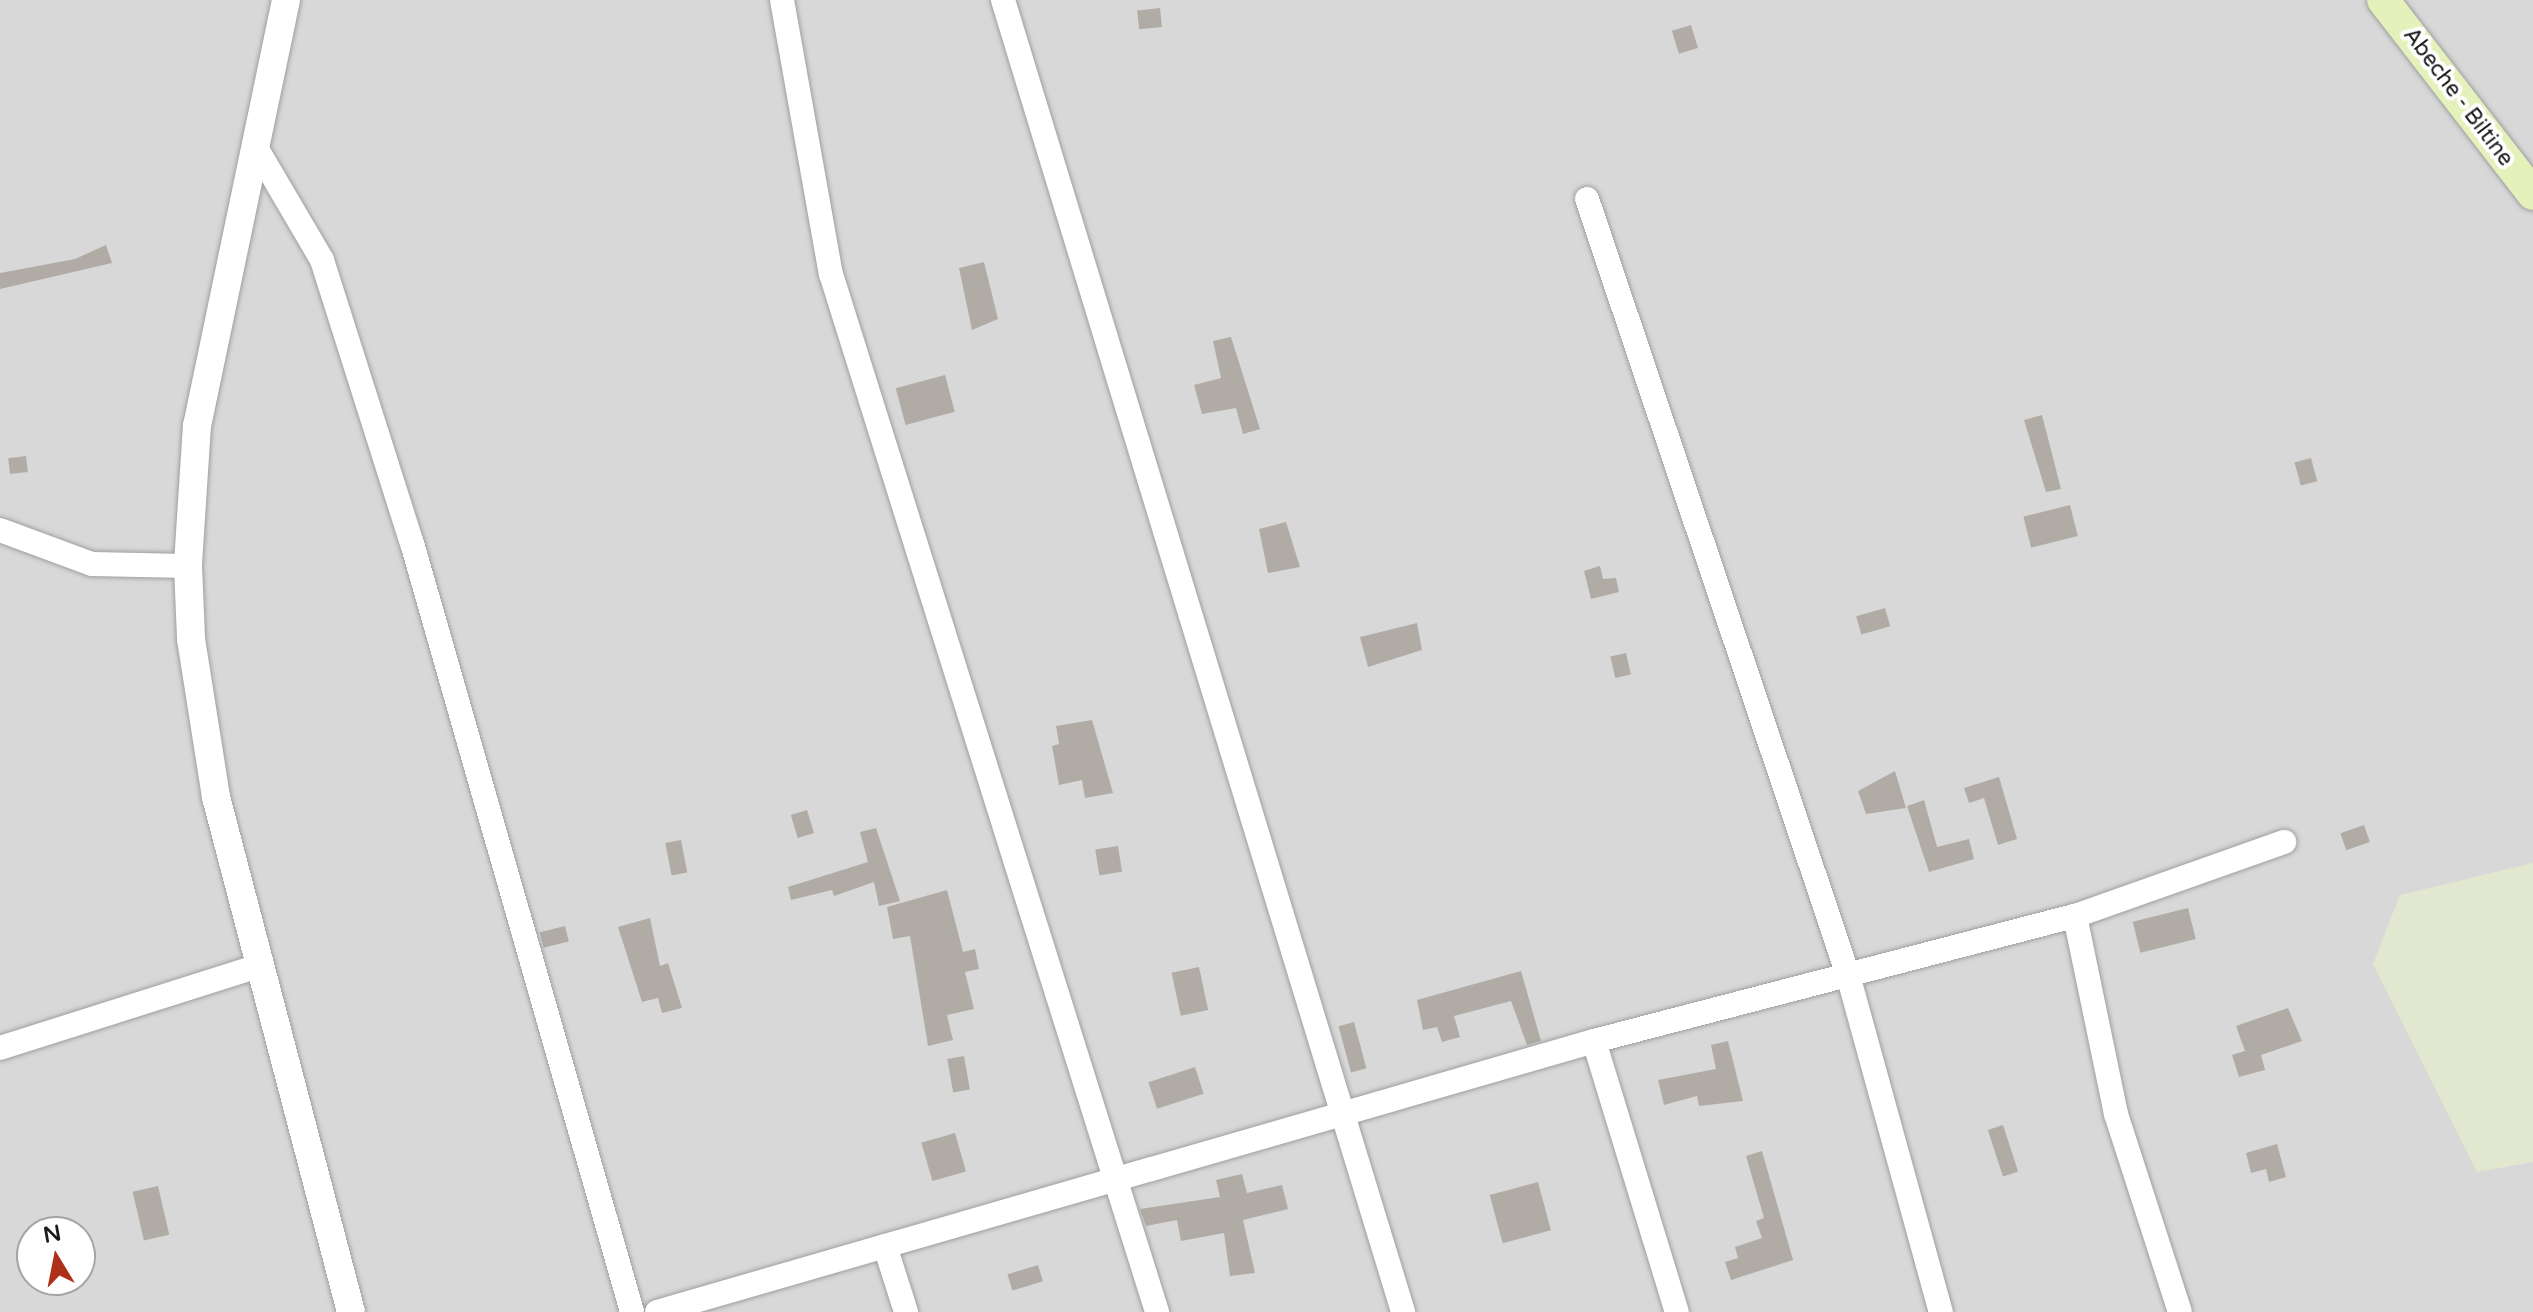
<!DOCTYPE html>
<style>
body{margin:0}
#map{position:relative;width:2533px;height:1312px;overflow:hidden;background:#ebeae2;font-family:"Varela Round",sans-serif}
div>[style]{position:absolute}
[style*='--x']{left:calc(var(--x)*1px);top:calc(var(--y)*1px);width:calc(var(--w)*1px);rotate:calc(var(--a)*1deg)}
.residential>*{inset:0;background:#d9d8d8}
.farmland>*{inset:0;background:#e2e8cf}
.building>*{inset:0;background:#b0aca5;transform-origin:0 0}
.roads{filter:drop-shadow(0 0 2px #9f9f9f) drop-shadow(0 0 2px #9f9f9f)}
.minor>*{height:24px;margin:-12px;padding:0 12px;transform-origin:12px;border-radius:12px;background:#fff}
.tertiary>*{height:28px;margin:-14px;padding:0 14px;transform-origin:14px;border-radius:14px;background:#fff}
.secondary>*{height:32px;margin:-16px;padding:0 16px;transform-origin:16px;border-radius:16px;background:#e5f1bb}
span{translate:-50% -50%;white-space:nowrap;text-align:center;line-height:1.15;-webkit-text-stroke:8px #fff;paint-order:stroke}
.street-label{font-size:22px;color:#1b1b1b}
.north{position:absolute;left:16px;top:1216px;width:80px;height:80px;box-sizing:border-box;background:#fff;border:2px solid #a4a4a4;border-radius:50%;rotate:350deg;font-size:22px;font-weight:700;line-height:32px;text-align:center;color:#1b1b1b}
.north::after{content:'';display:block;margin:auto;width:28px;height:36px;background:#af3018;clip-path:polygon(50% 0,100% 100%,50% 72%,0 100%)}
</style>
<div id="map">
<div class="residential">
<i style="clip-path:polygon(evenodd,0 0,2533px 0,2533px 1312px,0 1312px,0 0,32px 1232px,80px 1232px,80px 1280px,32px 1280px,32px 1232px)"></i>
</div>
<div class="farmland">
<i style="clip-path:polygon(2533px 863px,2533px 1162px,2477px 1172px,2373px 964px,2400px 895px)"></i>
</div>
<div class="building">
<i style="left:1160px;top:8px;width:19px;height:23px;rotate:84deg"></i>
<i style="left:1691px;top:25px;width:24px;height:20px;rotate:73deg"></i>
<i style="clip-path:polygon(106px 245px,112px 263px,0 289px,0 273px,75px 259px)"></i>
<i style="clip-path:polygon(984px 262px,998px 319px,972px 330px,959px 268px)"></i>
<i style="clip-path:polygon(1231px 337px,1260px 429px,1243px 434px,1236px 408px,1202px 414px,1194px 385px,1221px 378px,1213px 341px)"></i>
<i style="left:945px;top:375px;width:38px;height:51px;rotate:75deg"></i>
<i style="clip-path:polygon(2042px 415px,2061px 489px,2046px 492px,2024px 420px)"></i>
<i style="left:26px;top:456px;width:16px;height:18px;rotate:83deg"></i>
<i style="left:2311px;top:458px;width:24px;height:17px;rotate:75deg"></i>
<i style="left:2070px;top:505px;width:32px;height:48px;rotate:76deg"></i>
<i style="clip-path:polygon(1286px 522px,1300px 567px,1268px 573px,1259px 529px)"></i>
<i style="clip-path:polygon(1600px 566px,1603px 579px,1616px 578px,1619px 592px,1591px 599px,1584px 571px)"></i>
<i style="left:1885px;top:608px;width:19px;height:30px;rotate:74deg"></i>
<i style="clip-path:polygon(1417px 623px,1422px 650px,1368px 667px,1360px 637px)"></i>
<i style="left:1626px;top:653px;width:22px;height:16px;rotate:77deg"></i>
<i style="clip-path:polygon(1092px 720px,1113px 793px,1085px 798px,1082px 780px,1059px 785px,1052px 746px,1059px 744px,1056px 726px)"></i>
<i style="clip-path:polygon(1895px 771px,1906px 808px,1866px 814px,1858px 791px)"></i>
<i style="clip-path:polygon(1999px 777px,2017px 839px,1998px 845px,1984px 798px,1969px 803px,1964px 788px)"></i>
<i style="clip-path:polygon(1924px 800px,1937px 847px,1969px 839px,1974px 859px,1929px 872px,1907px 806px)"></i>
<i style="left:807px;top:810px;width:24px;height:17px;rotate:73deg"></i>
<i style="left:2364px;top:825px;width:18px;height:25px;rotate:71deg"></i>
<i style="clip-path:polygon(876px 828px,900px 901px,879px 906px,874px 882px,834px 896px,832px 890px,791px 900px,788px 887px,868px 862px,860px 832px)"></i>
<i style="left:681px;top:840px;width:33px;height:16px;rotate:79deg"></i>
<i style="left:1118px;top:846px;width:26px;height:23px;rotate:81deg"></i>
<i style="clip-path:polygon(947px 890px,963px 952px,975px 949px,979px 969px,965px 972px,974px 1009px,947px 1015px,953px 1040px,928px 1046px,910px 936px,893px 939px,887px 907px)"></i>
<i style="left:2188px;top:908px;width:32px;height:57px;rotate:76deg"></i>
<i style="clip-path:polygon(650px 918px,660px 966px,668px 963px,682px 1008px,662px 1013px,658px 998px,642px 1002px,618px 927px)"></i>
<i style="left:565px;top:926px;width:16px;height:26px;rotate:76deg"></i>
<i style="left:1199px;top:967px;width:44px;height:28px;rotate:78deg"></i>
<i style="clip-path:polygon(1521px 971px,1541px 1041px,1527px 1045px,1511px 1001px,1454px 1016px,1460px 1037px,1442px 1042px,1437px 1027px,1423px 1030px,1417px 1000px)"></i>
<i style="clip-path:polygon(2288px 1008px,2302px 1041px,2261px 1055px,2265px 1070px,2239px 1077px,2232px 1055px,2245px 1051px,2236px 1026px)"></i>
<i style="left:1354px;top:1022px;width:48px;height:16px;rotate:75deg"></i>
<i style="clip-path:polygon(1728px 1041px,1743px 1101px,1699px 1106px,1697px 1096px,1664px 1105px,1658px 1080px,1716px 1069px,1711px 1045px)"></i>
<i style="left:964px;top:1056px;width:34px;height:17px;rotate:80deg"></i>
<i style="left:1195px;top:1067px;width:28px;height:49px;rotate:72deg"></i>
<i style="left:2003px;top:1125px;width:49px;height:16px;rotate:72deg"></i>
<i style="left:955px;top:1133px;width:40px;height:35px;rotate:74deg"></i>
<i style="clip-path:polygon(2277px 1144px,2286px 1177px,2269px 1182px,2266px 1169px,2251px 1173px,2246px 1153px)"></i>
<i style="clip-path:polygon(1762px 1151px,1793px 1260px,1731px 1280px,1725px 1262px,1738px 1258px,1735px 1247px,1762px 1238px,1756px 1221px,1764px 1218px,1746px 1156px)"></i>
<i style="clip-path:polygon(1242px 1174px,1247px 1193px,1282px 1185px,1288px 1209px,1243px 1220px,1255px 1273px,1230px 1276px,1224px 1233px,1181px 1241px,1177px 1220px,1146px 1226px,1140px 1209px,1220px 1197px,1216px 1180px)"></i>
<i style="left:1538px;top:1182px;width:50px;height:50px;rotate:75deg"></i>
<i style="left:158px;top:1186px;width:50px;height:26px;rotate:77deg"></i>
<i style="left:1038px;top:1265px;width:17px;height:32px;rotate:73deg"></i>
</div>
<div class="roads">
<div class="minor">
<i style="--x:782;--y:0;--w:278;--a:79.9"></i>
<i style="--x:831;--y:274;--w:1088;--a:72.56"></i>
<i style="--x:1003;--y:0;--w:1372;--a:73.04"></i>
<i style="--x:254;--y:144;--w:134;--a:59.6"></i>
<i style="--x:322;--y:260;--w:297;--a:72.4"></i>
<i style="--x:412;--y:543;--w:800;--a:74.03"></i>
<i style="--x:1587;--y:199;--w:819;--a:71.41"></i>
<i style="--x:1848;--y:975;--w:350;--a:74.6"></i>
<i style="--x:0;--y:530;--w:98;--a:20.3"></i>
<i style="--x:92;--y:564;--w:96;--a:1.2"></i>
<i style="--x:2075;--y:916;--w:202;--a:78.3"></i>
<i style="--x:2116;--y:1114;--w:208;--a:72.1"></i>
<i style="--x:1594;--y:1041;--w:283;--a:73"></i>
<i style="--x:0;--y:1048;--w:272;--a:-17.6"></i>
<i style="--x:885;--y:1246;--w:69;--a:72.3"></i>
<i style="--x:657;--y:1312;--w:975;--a:-16.13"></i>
<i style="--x:1594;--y:1041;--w:497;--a:-14.6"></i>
<i style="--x:2075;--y:916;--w:222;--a:-19.5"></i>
</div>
<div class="tertiary">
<i style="--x:286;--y:0;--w:434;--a:101.8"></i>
<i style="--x:197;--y:425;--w:141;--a:93.7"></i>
<i style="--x:188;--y:566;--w:73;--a:87.6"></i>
<i style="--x:191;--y:639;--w:160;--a:81"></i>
<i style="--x:216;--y:797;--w:532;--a:75.31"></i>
</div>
<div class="secondary">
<i style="--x:2383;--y:0;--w:245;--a:52.3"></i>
</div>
</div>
<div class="street-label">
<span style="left:2458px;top:97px;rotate:53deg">Abeche - Biltine</span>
</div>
<div class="north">N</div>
</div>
